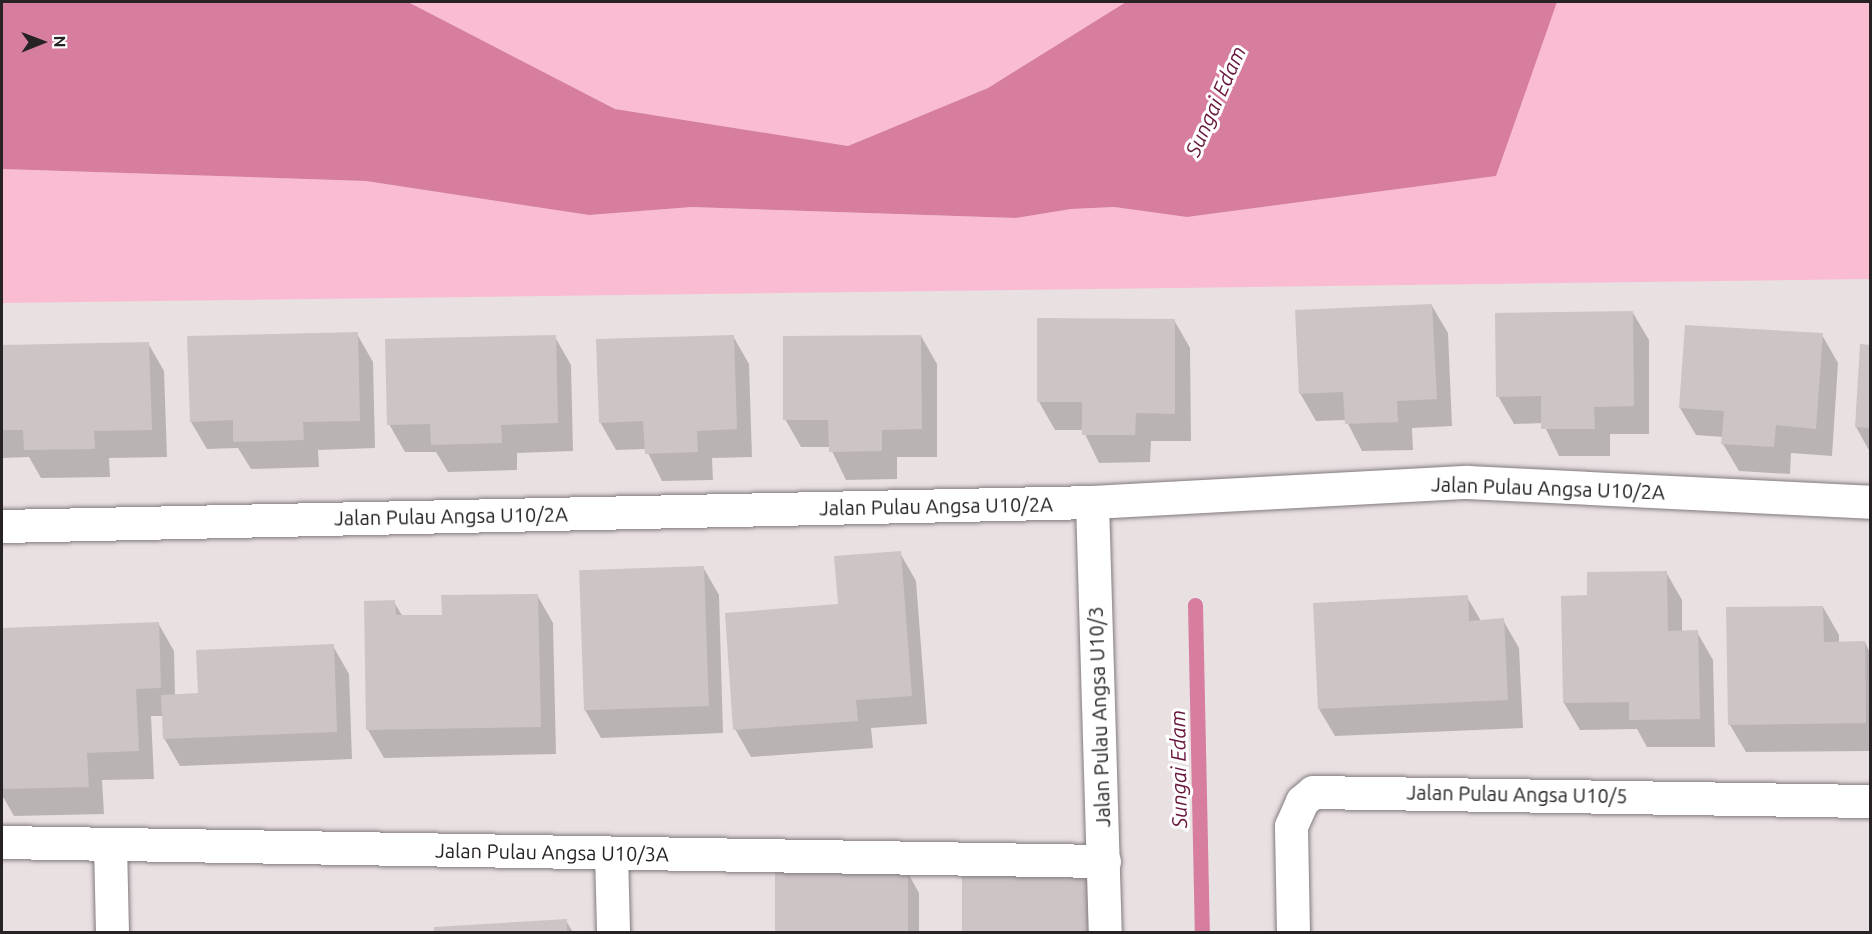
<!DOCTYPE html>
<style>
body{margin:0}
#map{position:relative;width:1872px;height:934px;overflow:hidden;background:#e9e0e2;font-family:Ubuntu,sans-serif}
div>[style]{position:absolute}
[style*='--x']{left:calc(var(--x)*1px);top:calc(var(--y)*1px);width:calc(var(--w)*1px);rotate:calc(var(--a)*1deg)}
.green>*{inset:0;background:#fabcd2}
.water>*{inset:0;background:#d77da0}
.shadow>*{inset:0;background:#0003}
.stream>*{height:15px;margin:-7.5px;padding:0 7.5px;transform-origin:7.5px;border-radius:7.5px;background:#d77da0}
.building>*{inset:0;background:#cdc4c6;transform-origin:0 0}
.roads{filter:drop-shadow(0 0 2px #827a7d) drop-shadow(0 0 2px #827a7d)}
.street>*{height:33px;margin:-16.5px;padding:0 16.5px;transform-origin:16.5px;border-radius:16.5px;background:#fff}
span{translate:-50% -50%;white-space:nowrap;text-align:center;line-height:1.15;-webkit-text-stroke:6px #fff;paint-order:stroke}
.street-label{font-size:20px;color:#272324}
.water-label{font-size:21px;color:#67173d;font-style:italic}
.frame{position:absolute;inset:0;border:3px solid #272324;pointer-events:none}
.north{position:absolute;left:12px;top:12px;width:60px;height:60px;-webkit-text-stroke:4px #fff;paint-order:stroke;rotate:89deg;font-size:16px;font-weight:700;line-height:24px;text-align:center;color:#272324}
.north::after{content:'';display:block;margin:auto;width:21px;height:27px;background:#272324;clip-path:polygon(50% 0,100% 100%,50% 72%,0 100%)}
</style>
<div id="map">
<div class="green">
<i style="clip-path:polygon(408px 2px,1126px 2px,988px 88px,848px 146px,615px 109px)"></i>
<i style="clip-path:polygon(1557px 2px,1870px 2px,1870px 279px,2px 303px,2px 169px,366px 181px,589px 215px,692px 207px,1016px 218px,1071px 209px,1114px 207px,1187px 217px,1495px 176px)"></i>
</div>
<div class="water">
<i style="clip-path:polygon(2px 2px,408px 2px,615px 109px,848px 146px,988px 88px,1126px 2px,1557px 2px,1496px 176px,1187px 217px,1114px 207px,1071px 209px,1016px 218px,692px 207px,589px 215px,366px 181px,2px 169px)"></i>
</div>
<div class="shadow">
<i style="clip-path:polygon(1432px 306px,1448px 333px,1452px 426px,1412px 428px,1413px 450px,1362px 451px,1346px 420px,1316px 421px,1300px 393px)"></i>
<i style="clip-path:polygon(1633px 313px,1649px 340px,1649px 434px,1610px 434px,1610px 456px,1559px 456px,1543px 423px,1514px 424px,1498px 396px)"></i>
<i style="clip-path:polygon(1174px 320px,1190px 348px,1191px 441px,1151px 441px,1150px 462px,1099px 463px,1083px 430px,1055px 430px,1039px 402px)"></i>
<i style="clip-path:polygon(357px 334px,373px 362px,375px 448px,318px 450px,319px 467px,251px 469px,238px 448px,207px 449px,191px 422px)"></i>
<i style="clip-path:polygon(1822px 335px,1838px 363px,1832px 456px,1791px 453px,1790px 474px,1739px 471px,1723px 444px,1723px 437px,1696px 435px,1680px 408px)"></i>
<i style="clip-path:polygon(733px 336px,749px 364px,752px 457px,712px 458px,713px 480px,662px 481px,646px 449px,616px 450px,600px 422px)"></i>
<i style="clip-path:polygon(921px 336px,937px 364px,937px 457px,897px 457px,897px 479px,846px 480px,830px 447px,801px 447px,785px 419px)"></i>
<i style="clip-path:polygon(555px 337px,571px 365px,573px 451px,517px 453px,517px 470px,448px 472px,436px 452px,405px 452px,389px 424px)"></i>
<i style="clip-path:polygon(148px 343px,164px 371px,167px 457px,109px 458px,110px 477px,41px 478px,29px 457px,2px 458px,2px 346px)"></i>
<i style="clip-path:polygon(1862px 345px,1870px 346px,1870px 452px,1856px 427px)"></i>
<i style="clip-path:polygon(900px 553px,916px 581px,927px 724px,871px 728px,873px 748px,751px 757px,735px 729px,839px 606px)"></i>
<i style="clip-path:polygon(703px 567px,719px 595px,723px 733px,601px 738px,585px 710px)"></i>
<i style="clip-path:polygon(1666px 572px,1682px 600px,1682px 632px,1697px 632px,1713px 660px,1715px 747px,1647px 747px,1637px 729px,1580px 730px,1564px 703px,1589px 597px)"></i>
<i style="clip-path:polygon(537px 595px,553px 623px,556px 754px,384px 758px,368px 730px,366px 602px,394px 602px,403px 617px,443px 616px)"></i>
<i style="clip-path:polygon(1467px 597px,1481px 621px,1503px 620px,1519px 648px,1523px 728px,1335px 736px,1319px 709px)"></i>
<i style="clip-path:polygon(1823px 607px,1839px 635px,1839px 643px,1865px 642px,1870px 653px,1870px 751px,1746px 752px,1730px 725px)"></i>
<i style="clip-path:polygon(158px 623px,174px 651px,175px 696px,200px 695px,333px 646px,349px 674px,352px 759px,180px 766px,164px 738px,163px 716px,151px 716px,154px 779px,102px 780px,104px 814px,14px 816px,2px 795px,2px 629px)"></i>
<i style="clip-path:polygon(776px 873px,908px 873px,919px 893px,919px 932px,776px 932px)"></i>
<i style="clip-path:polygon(963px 873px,1105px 932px,963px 932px)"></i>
<i style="clip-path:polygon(566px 921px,573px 932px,435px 932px,435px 929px)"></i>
</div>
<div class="stream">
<i style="--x:1195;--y:605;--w:327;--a:88.8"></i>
</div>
<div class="building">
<i style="clip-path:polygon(1432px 304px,1437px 399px,1397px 401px,1398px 422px,1345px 424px,1343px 392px,1299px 394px,1295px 310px)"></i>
<i style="clip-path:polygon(1633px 311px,1634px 406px,1594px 407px,1595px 429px,1541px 429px,1541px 396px,1496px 397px,1495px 313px)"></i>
<i style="clip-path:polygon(1037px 318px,1175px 319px,1175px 414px,1136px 413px,1135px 435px,1082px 435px,1082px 402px,1037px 402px)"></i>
<i style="clip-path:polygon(1685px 325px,1823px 333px,1816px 429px,1776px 425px,1774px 447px,1721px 444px,1724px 411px,1679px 408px)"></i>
<i style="clip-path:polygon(358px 332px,360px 421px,303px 422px,304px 440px,233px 442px,233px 420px,190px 422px,187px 336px)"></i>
<i style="clip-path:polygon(556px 335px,558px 423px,501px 425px,502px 443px,431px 445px,430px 424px,387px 425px,385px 339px)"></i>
<i style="clip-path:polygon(734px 335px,737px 429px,697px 431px,698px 452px,645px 454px,643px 421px,599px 423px,596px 339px)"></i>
<i style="clip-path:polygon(921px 335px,922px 429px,882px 430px,882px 451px,829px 452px,828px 420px,783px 420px,783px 336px)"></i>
<i style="clip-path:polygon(149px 342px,152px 430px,94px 431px,95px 449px,24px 450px,23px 430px,2px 430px,2px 345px)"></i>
<i style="clip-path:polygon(1860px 344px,1870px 345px,1870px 428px,1855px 427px)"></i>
<i style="clip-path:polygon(901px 551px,912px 696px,856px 700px,858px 721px,733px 730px,725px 613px,838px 604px,834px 556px)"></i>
<i style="left:704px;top:566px;width:140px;height:125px;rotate:88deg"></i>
<i style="clip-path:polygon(1667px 571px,1668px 631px,1698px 630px,1700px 719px,1629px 720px,1629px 702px,1563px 703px,1561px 596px,1587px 595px,1587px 572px)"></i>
<i style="clip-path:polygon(538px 594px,541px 727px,366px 730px,364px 601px,395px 600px,396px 615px,442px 615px,441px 595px)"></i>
<i style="clip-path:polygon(1468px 595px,1469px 621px,1504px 618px,1508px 700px,1318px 709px,1313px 603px)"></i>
<i style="clip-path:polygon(1823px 606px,1824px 642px,1865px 641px,1866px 723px,1728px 725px,1726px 607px)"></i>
<i style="clip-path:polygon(159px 622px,161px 688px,136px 689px,139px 751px,87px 753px,89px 787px,2px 789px,2px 628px)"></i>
<i style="clip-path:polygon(334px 644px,337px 732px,163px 739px,161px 695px,198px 693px,196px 650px)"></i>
<i style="left:962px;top:871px;width:133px;height:61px"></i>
<i style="left:775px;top:872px;width:133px;height:60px"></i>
<i style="clip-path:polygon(567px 919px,567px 932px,434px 932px,434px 927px)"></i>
</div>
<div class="roads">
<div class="street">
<i style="--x:1092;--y:502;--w:430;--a:88.3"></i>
<i style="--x:2;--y:526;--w:1090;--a:-1.26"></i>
<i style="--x:1092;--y:502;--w:376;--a:-3.1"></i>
<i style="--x:1467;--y:482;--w:403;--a:2.8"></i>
<i style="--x:2;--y:842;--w:1102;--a:0.99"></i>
<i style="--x:110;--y:844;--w:88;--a:88.7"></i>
<i style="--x:611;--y:853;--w:79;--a:88.5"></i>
<i style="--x:1293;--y:932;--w:106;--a:-91.1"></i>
<i style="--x:1291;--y:826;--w:27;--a:-66"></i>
<i style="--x:1302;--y:801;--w:14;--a:-39"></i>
<i style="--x:1313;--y:792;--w:557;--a:0.93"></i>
</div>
</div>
<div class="street-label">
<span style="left:1548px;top:488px;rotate:2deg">Jalan Pulau Angsa U10/2A</span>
<span style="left:936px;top:506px;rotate:-1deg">Jalan Pulau Angsa U10/2A</span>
<span style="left:451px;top:516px;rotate:-1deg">Jalan Pulau Angsa U10/2A</span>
<span style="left:1099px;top:717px;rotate:-92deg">Jalan Pulau Angsa U10/3</span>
<span style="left:1517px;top:794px;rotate:1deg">Jalan Pulau Angsa U10/5</span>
<span style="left:552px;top:852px;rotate:1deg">Jalan Pulau Angsa U10/3A</span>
</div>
<div class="water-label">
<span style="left:1215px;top:101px;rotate:-66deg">Sungai Edam</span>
<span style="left:1178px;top:769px;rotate:-91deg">Sungai Edam</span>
</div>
<div class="frame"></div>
<div class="north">N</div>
</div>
